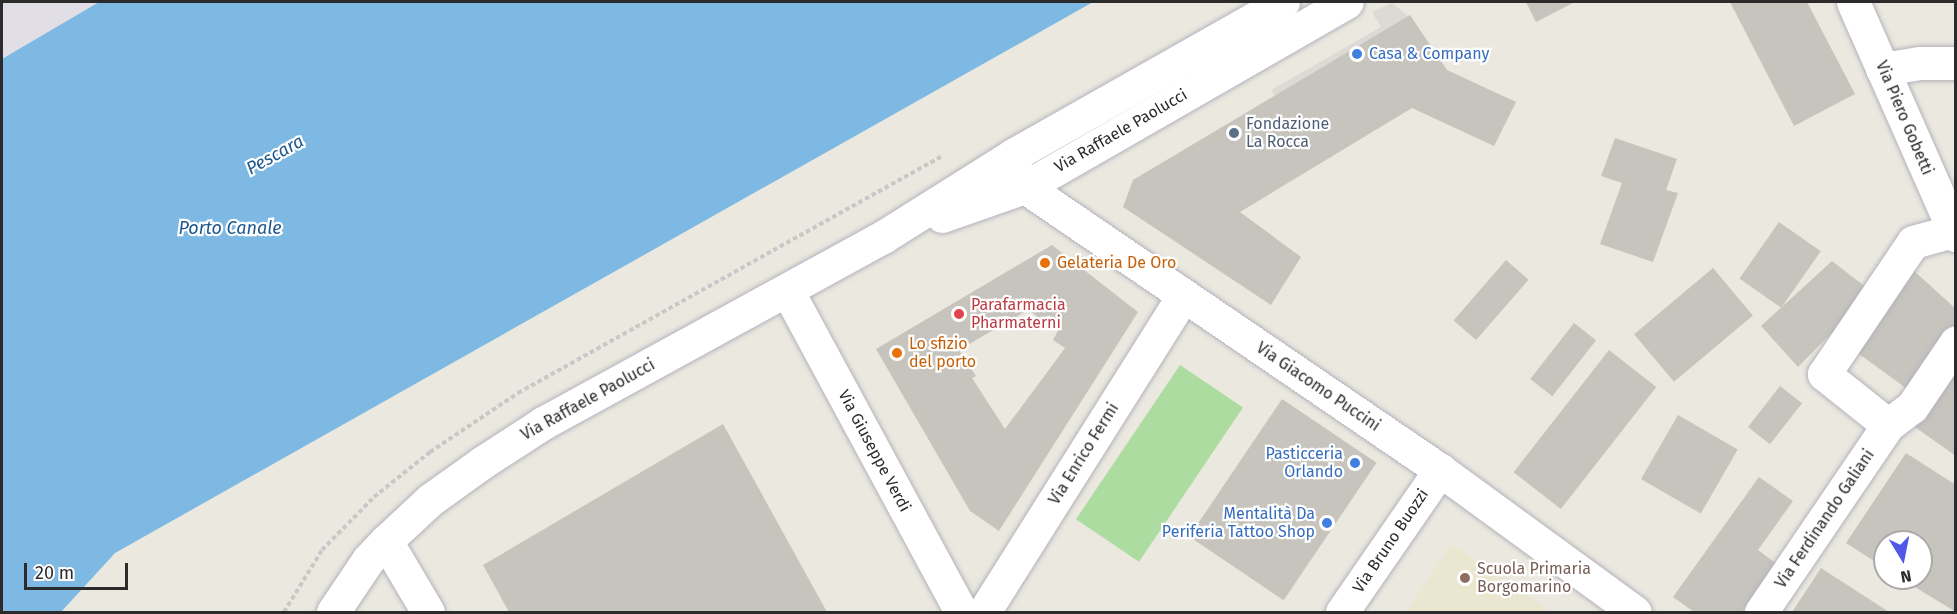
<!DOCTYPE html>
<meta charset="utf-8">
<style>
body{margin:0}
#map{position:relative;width:1957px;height:614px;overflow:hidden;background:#ebe8df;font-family:"Fira Sans",sans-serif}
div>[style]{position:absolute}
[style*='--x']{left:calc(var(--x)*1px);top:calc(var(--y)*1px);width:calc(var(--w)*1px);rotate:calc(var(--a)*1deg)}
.industrial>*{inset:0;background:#e1dfe5}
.education>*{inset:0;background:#ebe6d0}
.green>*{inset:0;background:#addca1;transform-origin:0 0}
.plaza>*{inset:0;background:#dcdad5}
.water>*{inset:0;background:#7db9e2}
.building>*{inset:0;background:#c7c4be;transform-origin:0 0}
.path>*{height:4px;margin-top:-2px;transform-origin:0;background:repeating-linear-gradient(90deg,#c8c8c8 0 4.5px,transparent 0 7.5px)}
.roads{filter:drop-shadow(0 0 2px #b2b3bd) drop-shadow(0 0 2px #b2b3bd)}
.minor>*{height:33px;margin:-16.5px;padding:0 16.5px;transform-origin:16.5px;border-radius:16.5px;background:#fff}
.dots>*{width:16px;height:16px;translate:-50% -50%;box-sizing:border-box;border:3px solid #fff;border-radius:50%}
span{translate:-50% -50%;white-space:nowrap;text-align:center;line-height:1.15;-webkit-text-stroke:4.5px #fff;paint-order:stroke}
.shop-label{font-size:16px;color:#366cbe}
.left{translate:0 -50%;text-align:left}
.right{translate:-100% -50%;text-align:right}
.street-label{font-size:16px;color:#2b2b2b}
.service-label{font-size:16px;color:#4e5e75}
.food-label{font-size:16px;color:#c56008}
.health-label{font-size:16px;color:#be3a42}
.education-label{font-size:16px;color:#785e54}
.water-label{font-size:18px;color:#1c578e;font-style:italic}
.frame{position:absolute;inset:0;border:3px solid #2b2b2b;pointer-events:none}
.north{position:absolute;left:1873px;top:530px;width:60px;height:60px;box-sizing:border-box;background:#fff;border:2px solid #aaa;border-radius:50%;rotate:170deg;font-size:16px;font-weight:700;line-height:24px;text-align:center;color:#2b2b2b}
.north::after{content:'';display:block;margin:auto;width:21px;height:27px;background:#5158e7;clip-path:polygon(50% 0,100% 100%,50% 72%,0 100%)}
.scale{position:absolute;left:24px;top:563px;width:104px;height:27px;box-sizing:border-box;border:3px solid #2b2b2b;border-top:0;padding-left:8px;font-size:18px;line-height:21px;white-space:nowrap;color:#2b2b2b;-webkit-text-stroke:4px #fff;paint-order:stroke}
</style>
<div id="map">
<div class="industrial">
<i style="clip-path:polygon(2px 2px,99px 2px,2px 59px)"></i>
</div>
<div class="education">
<i style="clip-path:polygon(1452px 544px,1551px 612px,1406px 612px)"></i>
</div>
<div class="green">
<i style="left:1180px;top:365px;width:76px;height:186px;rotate:34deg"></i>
</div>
<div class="plaza">
<i style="clip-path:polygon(1392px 3px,1406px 14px,1415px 31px,1283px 106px,1271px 90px,1381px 27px,1372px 12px)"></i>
</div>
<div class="water">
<i style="clip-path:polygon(99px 2px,1093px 2px,115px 553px,61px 612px,2px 612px,2px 59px)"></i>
</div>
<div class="building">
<i style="clip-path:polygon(1526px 2px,1575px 2px,1536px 22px)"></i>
<i style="clip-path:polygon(1730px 2px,1807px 2px,1855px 94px,1794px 126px)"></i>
<i style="clip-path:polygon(1410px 15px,1447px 70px,1516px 102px,1494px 146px,1412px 108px,1240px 212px,1301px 257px,1271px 305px,1123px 207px,1133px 180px)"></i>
<i style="clip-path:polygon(1615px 138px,1677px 159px,1666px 190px,1678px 193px,1653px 262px,1600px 244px,1622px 183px,1601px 176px)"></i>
<i style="left:1779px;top:222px;width:51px;height:69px;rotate:35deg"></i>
<i style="clip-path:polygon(evenodd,1052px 245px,1138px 312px,999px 531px,970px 511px,876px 349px,1052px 245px,1028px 310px,1058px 331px,1053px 340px,1065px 348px,1005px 429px,972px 378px,976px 376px,959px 350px,1028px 310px)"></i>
<i style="left:1506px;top:260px;width:30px;height:80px;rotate:41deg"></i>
<i style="clip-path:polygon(1832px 261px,1872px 292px,1798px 367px,1761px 326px)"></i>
<i style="left:1713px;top:268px;width:62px;height:103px;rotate:50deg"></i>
<i style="clip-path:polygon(1912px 269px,1956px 309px,1956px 326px,1910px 391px,1855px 351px)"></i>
<i style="left:1574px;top:323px;width:28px;height:71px;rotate:38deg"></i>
<i style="left:1609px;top:350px;width:60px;height:155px;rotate:38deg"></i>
<i style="clip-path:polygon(1956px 364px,1956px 456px,1909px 423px)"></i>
<i style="left:1780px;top:386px;width:28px;height:52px;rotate:38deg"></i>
<i style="left:1282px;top:399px;width:114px;height:166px;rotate:34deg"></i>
<i style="left:1678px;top:415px;width:69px;height:74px;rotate:30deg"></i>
<i style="clip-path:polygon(723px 424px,827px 612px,509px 612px,483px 565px)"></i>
<i style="clip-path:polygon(1906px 453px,1956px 485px,1956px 612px,1900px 578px,1921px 578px,1921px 542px,1885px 542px,1885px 568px,1846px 543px)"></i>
<i style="clip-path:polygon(1759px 477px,1793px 501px,1758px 550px,1777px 564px,1742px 612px,1694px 612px,1673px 597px)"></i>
<i style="clip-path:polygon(1821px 568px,1889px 612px,1792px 612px)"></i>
</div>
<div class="path">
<i style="--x:284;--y:612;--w:73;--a:-58.5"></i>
<i style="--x:322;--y:550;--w:74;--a:-45.5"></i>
<i style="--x:374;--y:497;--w:72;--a:-38.8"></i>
<i style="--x:430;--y:452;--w:106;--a:-33.8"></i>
<i style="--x:518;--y:393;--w:486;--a:-29.2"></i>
</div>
<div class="roads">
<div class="minor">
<i style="--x:1853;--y:2;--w:255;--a:66.2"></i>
<i style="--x:1882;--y:69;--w:39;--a:-9"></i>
<i style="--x:1921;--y:63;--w:35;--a:0"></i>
<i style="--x:1013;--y:155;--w:20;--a:81"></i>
<i style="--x:1016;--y:175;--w:15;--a:53"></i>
<i style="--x:1025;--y:187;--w:502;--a:34.29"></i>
<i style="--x:1440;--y:470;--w:241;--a:36.1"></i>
<i style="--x:942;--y:216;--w:88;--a:-19.3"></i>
<i style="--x:1025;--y:187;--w:371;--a:-29.9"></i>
<i style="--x:787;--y:290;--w:366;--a:61.6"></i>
<i style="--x:1888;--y:425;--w:82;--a:-141.4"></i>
<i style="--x:1824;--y:374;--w:159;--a:-56"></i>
<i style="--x:1913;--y:242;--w:41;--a:-15.4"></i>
<i style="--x:386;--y:541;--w:82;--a:59.4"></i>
<i style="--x:333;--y:612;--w:63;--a:-56.1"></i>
<i style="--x:368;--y:560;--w:26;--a:-47"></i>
<i style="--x:386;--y:541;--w:60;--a:-43"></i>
<i style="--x:430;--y:500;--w:65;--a:-35.6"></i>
<i style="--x:483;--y:462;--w:72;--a:-33"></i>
<i style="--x:543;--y:423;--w:388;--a:-28.7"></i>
<i style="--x:883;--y:237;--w:154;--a:-32.2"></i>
<i style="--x:1013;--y:155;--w:310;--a:-29.5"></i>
<i style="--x:984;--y:612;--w:373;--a:-57.8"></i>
<i style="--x:1342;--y:612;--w:173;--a:-55.4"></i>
<i style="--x:1761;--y:612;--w:226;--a:-55.8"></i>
<i style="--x:1888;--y:425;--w:30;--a:-37"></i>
<i style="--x:1912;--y:407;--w:78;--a:-55.9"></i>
</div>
</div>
<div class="dots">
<i style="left:1357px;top:54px;background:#3f7fe0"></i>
<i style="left:1234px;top:133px;background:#5c6f8a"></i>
<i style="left:1045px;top:263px;background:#e8710a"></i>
<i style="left:959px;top:314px;background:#e0444e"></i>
<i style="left:897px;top:353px;background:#e8710a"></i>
<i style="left:1355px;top:463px;background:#3f7fe0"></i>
<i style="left:1327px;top:523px;background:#3f7fe0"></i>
<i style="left:1465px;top:578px;background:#8d6e63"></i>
</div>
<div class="shop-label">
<span class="left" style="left:1369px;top:54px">Casa &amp; Company</span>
<span class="right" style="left:1343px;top:463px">Pasticceria<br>Orlando</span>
<span class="right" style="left:1315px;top:523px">Mentalità Da<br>Periferia Tattoo Shop</span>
</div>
<div class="street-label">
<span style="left:1904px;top:118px;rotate:67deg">Via Piero Gobetti</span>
<span style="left:1121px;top:131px;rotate:-30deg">Via Raffaele Paolucci</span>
<span style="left:1318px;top:387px;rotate:34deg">Via Giacomo Puccini</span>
<span style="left:588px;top:400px;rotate:-29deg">Via Raffaele Paolucci</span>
<span style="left:874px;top:451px;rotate:62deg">Via Giuseppe Verdi</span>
<span style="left:1084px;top:454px;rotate:-58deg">Via Enrico Fermi</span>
<span style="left:1825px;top:519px;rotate:-56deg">Via Ferdinando Galiani</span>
<span style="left:1391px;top:541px;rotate:-56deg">Via Bruno Buozzi</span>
</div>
<div class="service-label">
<span class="left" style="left:1246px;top:133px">Fondazione<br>La Rocca</span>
</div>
<div class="food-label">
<span class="left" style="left:1057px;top:263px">Gelateria De Oro</span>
<span class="left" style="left:909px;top:353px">Lo sfizio<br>del porto</span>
</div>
<div class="health-label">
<span class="left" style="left:971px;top:314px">Parafarmacia<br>Pharmaterni</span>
</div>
<div class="education-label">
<span class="left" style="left:1477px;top:578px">Scuola Primaria<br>Borgomarino</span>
</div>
<div class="water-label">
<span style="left:275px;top:155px;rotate:-29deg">Pescara</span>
<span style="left:230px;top:228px">Porto Canale</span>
</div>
<div class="frame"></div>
<div class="north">N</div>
<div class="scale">20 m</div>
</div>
